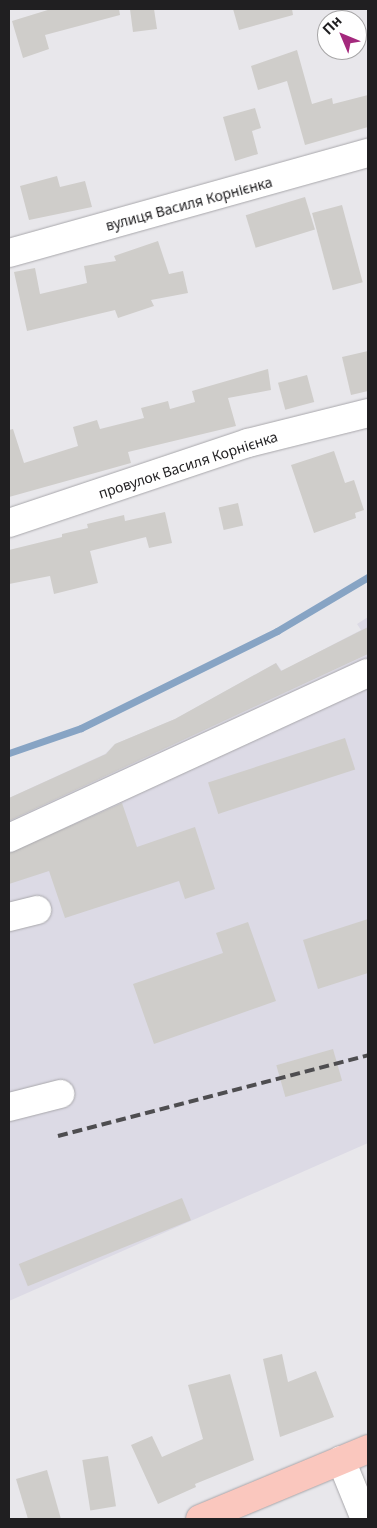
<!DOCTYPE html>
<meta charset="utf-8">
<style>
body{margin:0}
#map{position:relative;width:377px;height:1528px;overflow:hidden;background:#e8e7eb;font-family:"Noto Sans",sans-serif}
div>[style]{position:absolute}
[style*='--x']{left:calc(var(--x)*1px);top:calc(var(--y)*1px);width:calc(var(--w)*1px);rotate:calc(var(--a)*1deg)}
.built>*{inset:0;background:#dcdae5}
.stream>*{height:7px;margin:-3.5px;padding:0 3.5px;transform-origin:3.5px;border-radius:3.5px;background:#87a4c4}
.building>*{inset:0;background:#cfcdca;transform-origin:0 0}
.roads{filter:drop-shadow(0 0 1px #a8a7ab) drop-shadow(0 0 1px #a8a7ab)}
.minor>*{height:28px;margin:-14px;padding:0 14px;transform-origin:14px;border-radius:14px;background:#fff}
.major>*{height:28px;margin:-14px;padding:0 14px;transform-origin:14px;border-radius:14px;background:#fac7be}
.rail>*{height:4px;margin-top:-2px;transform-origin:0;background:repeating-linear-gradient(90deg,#4e4d50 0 10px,transparent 0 15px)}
span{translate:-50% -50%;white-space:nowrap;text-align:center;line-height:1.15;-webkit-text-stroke:4px #fff;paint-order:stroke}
.street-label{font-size:14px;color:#201f21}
.frame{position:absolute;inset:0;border:10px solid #201f21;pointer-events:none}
.north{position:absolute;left:317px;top:10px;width:50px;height:50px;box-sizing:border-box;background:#fff;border:1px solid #a6a5a6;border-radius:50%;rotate:315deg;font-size:14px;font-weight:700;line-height:20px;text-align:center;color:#201f21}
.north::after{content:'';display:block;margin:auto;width:18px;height:22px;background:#a4297d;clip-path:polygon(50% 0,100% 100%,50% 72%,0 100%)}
</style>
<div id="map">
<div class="built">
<i style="clip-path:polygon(368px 617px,368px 1143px,9px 1301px,9px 798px,105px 754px,115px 744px,175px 719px,276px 663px,282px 671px,361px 630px,357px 624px)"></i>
</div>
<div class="stream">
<i style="--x:9;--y:753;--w:76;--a:-19.1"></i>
<i style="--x:81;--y:728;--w:219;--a:-26.3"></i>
<i style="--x:277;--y:631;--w:106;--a:-30.7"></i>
</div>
<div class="building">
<i style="clip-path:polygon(51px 9px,119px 9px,120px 15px,45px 35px,49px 49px,23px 58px,12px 21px)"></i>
<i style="clip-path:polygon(130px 9px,154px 9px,157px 29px,133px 32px)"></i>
<i style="clip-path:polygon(233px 9px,292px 9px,293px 15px,239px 30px)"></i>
<i style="clip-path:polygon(297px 50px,312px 104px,332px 98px,333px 104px,368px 95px,368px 127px,305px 145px,287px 81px,258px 90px,251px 66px)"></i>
<i style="clip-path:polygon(255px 108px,261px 128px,252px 131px,258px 154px,235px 161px,223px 117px)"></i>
<i style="clip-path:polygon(57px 176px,60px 187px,85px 181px,92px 207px,29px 220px,20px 186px)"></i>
<i style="left:305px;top:197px;width:34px;height:62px;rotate:73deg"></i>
<i style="left:342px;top:205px;width:80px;height:31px;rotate:75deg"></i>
<i style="clip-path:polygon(158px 241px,169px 274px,183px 271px,188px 293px,151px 300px,154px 306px,118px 318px,115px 310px,27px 331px,14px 272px,35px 268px,40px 294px,87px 283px,84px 266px,116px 261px,114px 256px)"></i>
<i style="clip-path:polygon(368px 351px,368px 391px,351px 395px,342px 357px)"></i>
<i style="clip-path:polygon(268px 369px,271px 390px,228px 398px,236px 426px,128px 452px,131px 463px,9px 497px,9px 430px,13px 429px,24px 463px,78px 446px,73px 427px,97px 420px,100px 429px,144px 418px,141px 408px,168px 401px,170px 409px,195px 402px,192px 391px)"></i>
<i style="left:307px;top:375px;width:28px;height:30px;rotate:75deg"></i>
<i style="clip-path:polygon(334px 451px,345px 483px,354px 480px,364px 510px,355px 513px,356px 518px,314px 533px,291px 465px)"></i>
<i style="left:238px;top:503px;width:23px;height:20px;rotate:77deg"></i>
<i style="clip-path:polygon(165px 512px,172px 543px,149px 548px,146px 537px,90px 551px,98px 583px,54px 594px,50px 576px,9px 584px,9px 550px,62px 537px,62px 534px,88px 528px,87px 524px,124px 515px,125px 521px)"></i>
<i style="clip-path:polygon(368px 627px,368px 654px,9px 821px,9px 798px,106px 754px,115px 744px,175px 719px,276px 663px,281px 671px)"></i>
<i style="left:345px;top:738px;width:33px;height:144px;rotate:72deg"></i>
<i style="clip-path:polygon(122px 803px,137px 847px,195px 827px,215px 889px,185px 899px,179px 881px,65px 918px,49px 871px,9px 884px,9px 853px)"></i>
<i style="clip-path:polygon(368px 919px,368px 973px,318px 989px,303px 940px)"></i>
<i style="clip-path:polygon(248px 922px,276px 1001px,154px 1044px,133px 984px,223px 953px,216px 933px)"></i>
<i style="left:333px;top:1049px;width:33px;height:59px;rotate:74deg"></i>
<i style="left:182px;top:1198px;width:24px;height:176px;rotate:68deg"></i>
<i style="clip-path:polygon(282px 1354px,288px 1382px,316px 1371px,334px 1417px,280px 1437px,263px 1359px)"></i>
<i style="clip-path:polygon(230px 1374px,254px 1460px,195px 1484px,196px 1487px,158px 1504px,131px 1445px,152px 1436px,162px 1457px,203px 1439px,188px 1385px)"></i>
<i style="left:108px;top:1456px;width:51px;height:26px;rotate:81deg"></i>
<i style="clip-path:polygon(47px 1470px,61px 1519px,28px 1519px,16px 1479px)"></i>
</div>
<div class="roads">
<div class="minor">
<i style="--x:9;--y:253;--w:373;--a:-15.6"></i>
<i style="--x:9;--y:523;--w:252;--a:-18.5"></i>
<i style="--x:248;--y:443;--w:124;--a:-14"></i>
<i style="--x:9;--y:838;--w:395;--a:-24.7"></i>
<i style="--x:9;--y:917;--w:29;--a:-14"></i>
<i style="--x:9;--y:1107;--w:53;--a:-14.3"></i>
<i style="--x:341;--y:1460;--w:64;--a:67.9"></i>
</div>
<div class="major">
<i style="--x:200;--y:1519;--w:182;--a:-22.6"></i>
</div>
</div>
<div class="rail">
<i style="--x:58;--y:1136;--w:320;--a:-14.6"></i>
</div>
<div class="street-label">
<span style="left:189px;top:204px;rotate:-15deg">вулиця Василя Корнієнка</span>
<span style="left:188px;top:465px;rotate:-18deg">провулок Василя Корнієнка</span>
</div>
<div class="frame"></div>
<div class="north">Пн</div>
</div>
